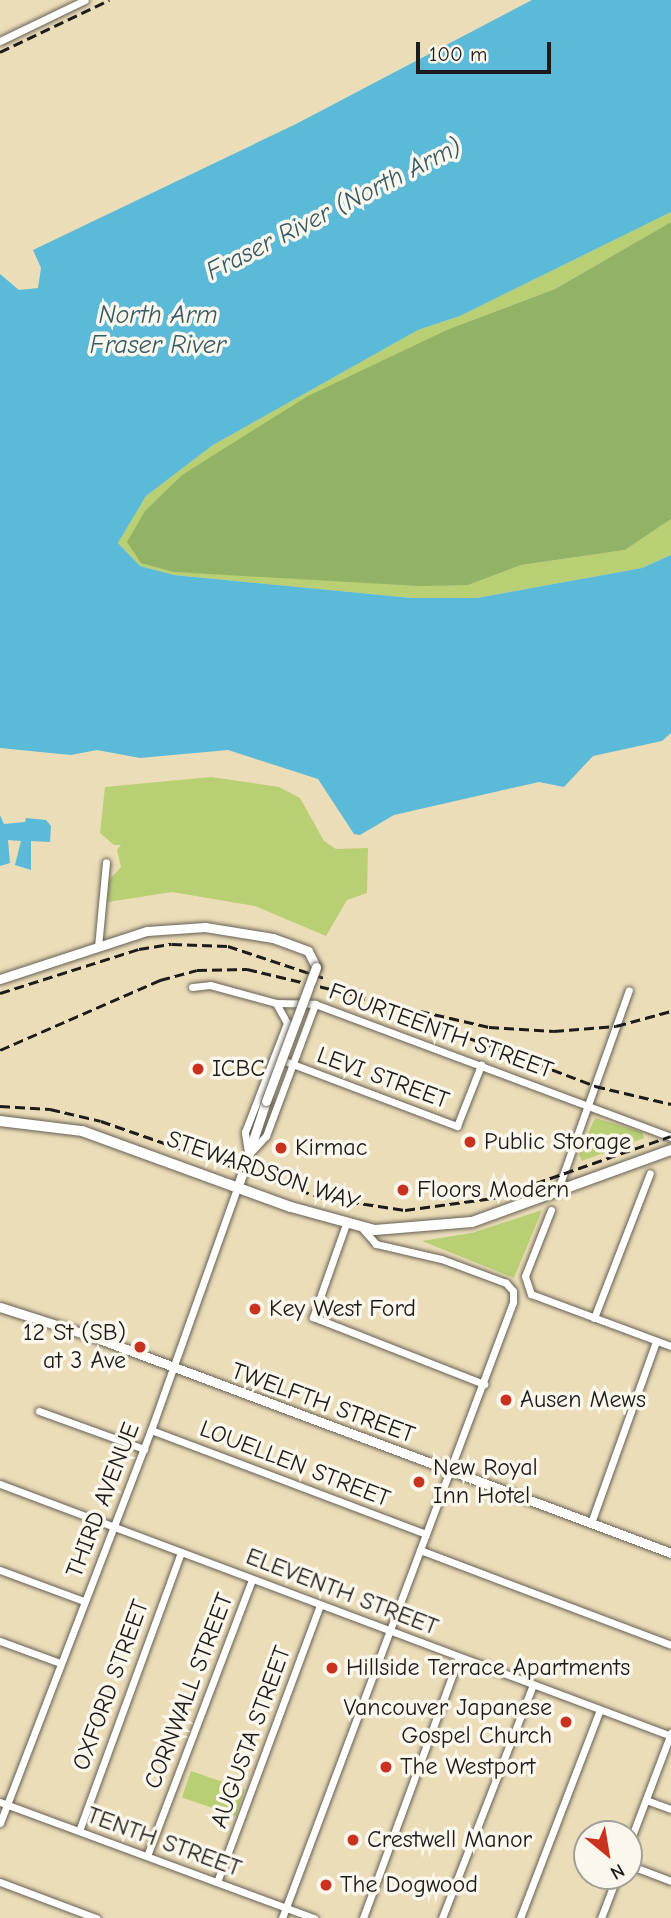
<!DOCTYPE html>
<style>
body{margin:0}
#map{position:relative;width:671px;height:1918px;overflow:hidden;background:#ecddb9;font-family:"Comic Neue",sans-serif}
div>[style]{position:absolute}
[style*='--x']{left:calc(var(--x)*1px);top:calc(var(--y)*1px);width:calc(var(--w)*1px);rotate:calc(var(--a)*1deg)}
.green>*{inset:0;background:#b8cf74;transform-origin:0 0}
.forest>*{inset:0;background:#92b266}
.water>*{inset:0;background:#5abad8}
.roads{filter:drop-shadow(0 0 2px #656053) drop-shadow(0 0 2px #656053)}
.minor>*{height:7px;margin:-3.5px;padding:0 3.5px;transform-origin:3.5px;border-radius:3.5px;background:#fff}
.tertiary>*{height:9px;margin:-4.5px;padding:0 4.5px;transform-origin:4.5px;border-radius:4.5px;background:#fff}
.primary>*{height:10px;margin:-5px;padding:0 5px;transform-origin:5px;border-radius:5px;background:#fff}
.rail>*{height:2.5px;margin-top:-1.25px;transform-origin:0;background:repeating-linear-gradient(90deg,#1c1c1c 0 10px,transparent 0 15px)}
.bridges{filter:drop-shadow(0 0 2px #656053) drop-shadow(0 0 2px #656053)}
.tertiary-bridge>*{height:9px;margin:-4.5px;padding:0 4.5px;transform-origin:4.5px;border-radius:4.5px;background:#fff}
.dots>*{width:19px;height:19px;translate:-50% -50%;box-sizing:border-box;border:4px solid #fbf7ec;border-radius:50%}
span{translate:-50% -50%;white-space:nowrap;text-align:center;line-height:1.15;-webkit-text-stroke:7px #fbf7ec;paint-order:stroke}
.street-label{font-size:24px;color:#1c1c1c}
.poi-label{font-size:24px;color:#1c1c1c}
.left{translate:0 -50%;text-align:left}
.right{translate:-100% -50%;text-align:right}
.water-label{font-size:26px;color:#355b67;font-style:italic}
.north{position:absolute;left:573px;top:1820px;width:70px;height:70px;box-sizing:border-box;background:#fbf7ec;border:2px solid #a29f99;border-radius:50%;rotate:150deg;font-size:19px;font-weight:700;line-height:28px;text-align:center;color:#1c1c1c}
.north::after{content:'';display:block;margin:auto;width:24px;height:32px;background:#c8321e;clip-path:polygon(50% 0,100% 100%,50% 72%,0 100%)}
.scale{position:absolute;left:416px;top:42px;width:135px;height:32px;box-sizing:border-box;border:4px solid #1c1c1c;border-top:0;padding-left:9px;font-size:21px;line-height:24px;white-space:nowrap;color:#1c1c1c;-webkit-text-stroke:5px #fbf7ec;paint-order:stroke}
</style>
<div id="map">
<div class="green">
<i style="clip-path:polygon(671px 212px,671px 222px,555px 289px,449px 329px,182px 475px,174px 572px,468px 585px,521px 565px,625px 550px,671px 519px,671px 555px,642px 568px,477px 598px,412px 598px,174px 575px,140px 566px,118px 543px,146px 496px,213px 445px,418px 330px,460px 316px)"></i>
<i style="clip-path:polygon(211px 777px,279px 787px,300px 798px,324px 841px,336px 849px,368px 848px,367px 893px,347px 900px,326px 936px,255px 906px,172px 892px,108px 902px,109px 880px,121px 867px,117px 850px,121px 845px,114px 845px,100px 833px,105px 787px)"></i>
<i style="clip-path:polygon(595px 1118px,642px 1132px,644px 1138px,582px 1161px,579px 1154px)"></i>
<i style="clip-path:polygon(542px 1210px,514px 1278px,422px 1241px,472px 1233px)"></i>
<i style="left:191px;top:1771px;width:57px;height:28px;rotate:19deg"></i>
</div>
<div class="forest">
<i style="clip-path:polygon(671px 222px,671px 519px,625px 550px,521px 565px,468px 585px,420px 586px,174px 572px,141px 563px,127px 542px,145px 511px,182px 475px,308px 396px,449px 329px,555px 289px)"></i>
</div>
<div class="water">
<i style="clip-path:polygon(532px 0,671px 0,671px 212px,460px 316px,418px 330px,213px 445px,146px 496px,118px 543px,140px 566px,174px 575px,412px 598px,477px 598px,642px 568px,671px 555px,671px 733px,662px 741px,593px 756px,564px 787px,539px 782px,394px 815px,360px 835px,354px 834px,318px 779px,228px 750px,140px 758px,97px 750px,71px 755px,0 748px,0 274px,19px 290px,38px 288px,41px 268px,33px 250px,296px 124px)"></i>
<i style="clip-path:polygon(0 815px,4px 824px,25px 822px,26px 818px,46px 820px,51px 826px,50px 842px,31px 841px,31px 870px,15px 865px,21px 841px,8px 840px,10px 863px,0 866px)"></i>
</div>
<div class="roads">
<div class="minor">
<i style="--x:0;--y:41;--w:94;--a:-25.8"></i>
<i style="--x:98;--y:947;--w:85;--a:-84.6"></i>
<i style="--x:192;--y:987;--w:18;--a:-6"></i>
<i style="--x:210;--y:985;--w:68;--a:15.3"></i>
<i style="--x:276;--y:1003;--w:39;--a:1"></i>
<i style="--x:315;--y:1004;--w:380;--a:20.5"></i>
<i style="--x:274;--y:1057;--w:196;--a:20.7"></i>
<i style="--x:457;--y:1126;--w:66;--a:-68.5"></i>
<i style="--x:248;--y:1152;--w:20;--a:-99"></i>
<i style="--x:245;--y:1132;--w:117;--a:-68.9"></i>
<i style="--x:287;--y:1023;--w:23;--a:-119"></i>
<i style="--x:249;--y:1154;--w:25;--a:-47"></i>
<i style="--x:266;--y:1136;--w:141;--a:-69.6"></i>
<i style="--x:557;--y:1192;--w:214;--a:-70.4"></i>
<i style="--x:551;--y:1210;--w:71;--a:111.5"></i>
<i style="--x:525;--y:1276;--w:19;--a:72"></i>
<i style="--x:531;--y:1294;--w:149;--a:20.4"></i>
<i style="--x:346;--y:1224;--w:99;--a:109.5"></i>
<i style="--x:313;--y:1317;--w:184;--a:21.4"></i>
<i style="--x:594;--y:1318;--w:155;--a:-68.9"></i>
<i style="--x:39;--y:1411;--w:112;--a:19.9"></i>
<i style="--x:151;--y:1430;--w:294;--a:20.7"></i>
<i style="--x:0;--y:1484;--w:717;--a:20.58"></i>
<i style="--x:591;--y:1523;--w:193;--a:-70.3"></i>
<i style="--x:420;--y:1550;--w:268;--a:20.7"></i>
<i style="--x:0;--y:1570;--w:90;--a:20.3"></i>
<i style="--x:0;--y:1641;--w:64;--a:20.1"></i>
<i style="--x:646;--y:1800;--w:27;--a:20"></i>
<i style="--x:0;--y:1802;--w:335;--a:20.3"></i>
<i style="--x:0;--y:1823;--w:421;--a:-69"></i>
<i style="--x:151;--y:1430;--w:256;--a:-70.4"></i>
<i style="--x:79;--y:1831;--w:297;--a:-69.9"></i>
<i style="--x:629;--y:1844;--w:119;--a:-69.3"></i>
<i style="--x:147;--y:1856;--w:296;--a:-69.2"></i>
<i style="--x:629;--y:1865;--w:45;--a:20.9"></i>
<i style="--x:0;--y:1882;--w:103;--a:20.6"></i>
<i style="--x:217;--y:1882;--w:296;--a:-69.6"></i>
<i style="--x:282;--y:1918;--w:658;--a:-69.44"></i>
<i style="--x:513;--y:1302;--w:11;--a:-90"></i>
<i style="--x:513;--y:1291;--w:11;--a:-131"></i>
<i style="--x:506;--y:1283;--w:69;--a:-159.7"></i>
<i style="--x:441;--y:1259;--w:67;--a:-167"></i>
<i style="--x:376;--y:1244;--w:21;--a:-131"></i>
<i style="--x:363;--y:1918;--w:278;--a:-69.8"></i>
<i style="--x:442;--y:1918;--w:251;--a:-68.7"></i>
<i style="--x:520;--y:1918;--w:223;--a:-69"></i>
<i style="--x:601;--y:1918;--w:45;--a:-69.1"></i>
</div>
<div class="tertiary">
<i style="--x:0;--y:979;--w:155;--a:-18.1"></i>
<i style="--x:147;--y:931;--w:58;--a:-3.9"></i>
<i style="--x:205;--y:927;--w:69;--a:9.2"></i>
<i style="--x:273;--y:938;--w:37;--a:20"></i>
<i style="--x:308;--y:951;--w:18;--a:63"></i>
<i style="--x:237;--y:1189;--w:93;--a:-71.8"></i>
<i style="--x:0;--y:1307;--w:99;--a:17.7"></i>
<i style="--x:94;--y:1337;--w:616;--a:20.52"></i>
</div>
<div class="primary">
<i style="--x:0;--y:1121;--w:83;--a:7"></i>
<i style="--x:82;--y:1131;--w:222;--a:20"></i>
<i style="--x:291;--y:1207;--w:87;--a:15.3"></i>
<i style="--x:375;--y:1230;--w:97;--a:-4.7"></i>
<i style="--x:472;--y:1222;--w:212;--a:-19.9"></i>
</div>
</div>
<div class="rail">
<i style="--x:0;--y:52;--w:121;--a:-25.5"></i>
<i style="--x:0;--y:993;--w:146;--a:-17.6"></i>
<i style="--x:139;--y:949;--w:33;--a:-9"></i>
<i style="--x:172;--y:944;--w:56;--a:2"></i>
<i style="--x:228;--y:946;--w:101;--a:18.4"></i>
<i style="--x:420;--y:1011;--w:71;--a:13.1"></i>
<i style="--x:489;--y:1027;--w:65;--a:3.5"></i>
<i style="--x:554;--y:1031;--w:62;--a:-4.6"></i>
<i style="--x:616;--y:1026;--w:57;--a:-15.3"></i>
<i style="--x:0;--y:1050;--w:175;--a:-23.6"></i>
<i style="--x:160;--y:980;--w:38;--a:-15"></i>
<i style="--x:197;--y:970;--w:50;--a:-1.1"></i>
<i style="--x:247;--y:969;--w:112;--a:13.4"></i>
<i style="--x:356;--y:995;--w:256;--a:20.8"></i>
<i style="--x:595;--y:1086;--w:78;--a:13.3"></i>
<i style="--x:0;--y:1106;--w:50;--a:3.4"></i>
<i style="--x:50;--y:1109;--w:52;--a:13.2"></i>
<i style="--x:101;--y:1121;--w:231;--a:19.2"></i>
<i style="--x:319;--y:1197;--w:87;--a:8.6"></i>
<i style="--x:405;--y:1210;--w:89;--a:-7.8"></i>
<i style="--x:493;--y:1198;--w:188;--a:-19.2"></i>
</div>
<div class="bridges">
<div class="tertiary-bridge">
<i style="--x:266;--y:1101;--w:143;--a:-69.5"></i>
</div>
</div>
<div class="dots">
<i style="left:198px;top:1069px;background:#c8321e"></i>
<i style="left:470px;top:1142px;background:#c8321e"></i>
<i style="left:281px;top:1148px;background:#c8321e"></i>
<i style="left:403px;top:1190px;background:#c8321e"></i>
<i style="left:255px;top:1309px;background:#c8321e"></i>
<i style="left:140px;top:1347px;background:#c8321e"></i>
<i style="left:506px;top:1400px;background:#c8321e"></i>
<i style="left:419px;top:1482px;background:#c8321e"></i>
<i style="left:332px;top:1668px;background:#c8321e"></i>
<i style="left:566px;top:1722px;background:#c8321e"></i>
<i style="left:386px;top:1767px;background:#c8321e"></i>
<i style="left:353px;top:1840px;background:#c8321e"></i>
<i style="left:326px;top:1885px;background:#c8321e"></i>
</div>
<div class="street-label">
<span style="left:441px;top:1031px;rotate:20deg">FOURTEENTH STREET</span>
<span style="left:383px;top:1078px;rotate:20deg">LEVI STREET</span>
<span style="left:263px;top:1171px;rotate:19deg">STEWARDSON WAY</span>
<span style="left:323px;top:1403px;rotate:20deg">TWELFTH STREET</span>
<span style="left:295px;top:1464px;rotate:21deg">LOUELLEN STREET</span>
<span style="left:103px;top:1500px;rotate:-69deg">THIRD AVENUE</span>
<span style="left:342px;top:1592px;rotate:21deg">ELEVENTH STREET</span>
<span style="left:111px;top:1685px;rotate:-70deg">OXFORD STREET</span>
<span style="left:189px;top:1691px;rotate:-69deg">CORNWALL STREET</span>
<span style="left:251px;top:1737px;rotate:-70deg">AUGUSTA STREET</span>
<span style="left:164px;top:1842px;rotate:20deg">TENTH STREET</span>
</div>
<div class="poi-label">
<span class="left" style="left:212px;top:1069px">ICBC</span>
<span class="left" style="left:484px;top:1142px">Public Storage</span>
<span class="left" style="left:295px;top:1148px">Kirmac</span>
<span class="left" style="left:417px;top:1190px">Floors Modern</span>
<span class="left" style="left:269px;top:1309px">Key West Ford</span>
<span class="right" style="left:126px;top:1347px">12 St (SB)<br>at 3 Ave</span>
<span class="left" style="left:520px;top:1400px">Ausen Mews</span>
<span class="left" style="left:433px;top:1482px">New Royal<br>Inn Hotel</span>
<span class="left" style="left:346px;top:1668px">Hillside Terrace Apartments</span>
<span class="right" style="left:552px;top:1722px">Vancouver Japanese<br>Gospel Church</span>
<span class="left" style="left:400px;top:1767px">The Westport</span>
<span class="left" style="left:367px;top:1840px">Crestwell Manor</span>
<span class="left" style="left:340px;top:1885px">The Dogwood</span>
</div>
<div class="water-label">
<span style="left:334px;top:210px;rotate:-27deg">Fraser River (North Arm)</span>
<span style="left:158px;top:331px">North Arm<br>Fraser River</span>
</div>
<div class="north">N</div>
<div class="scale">100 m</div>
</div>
